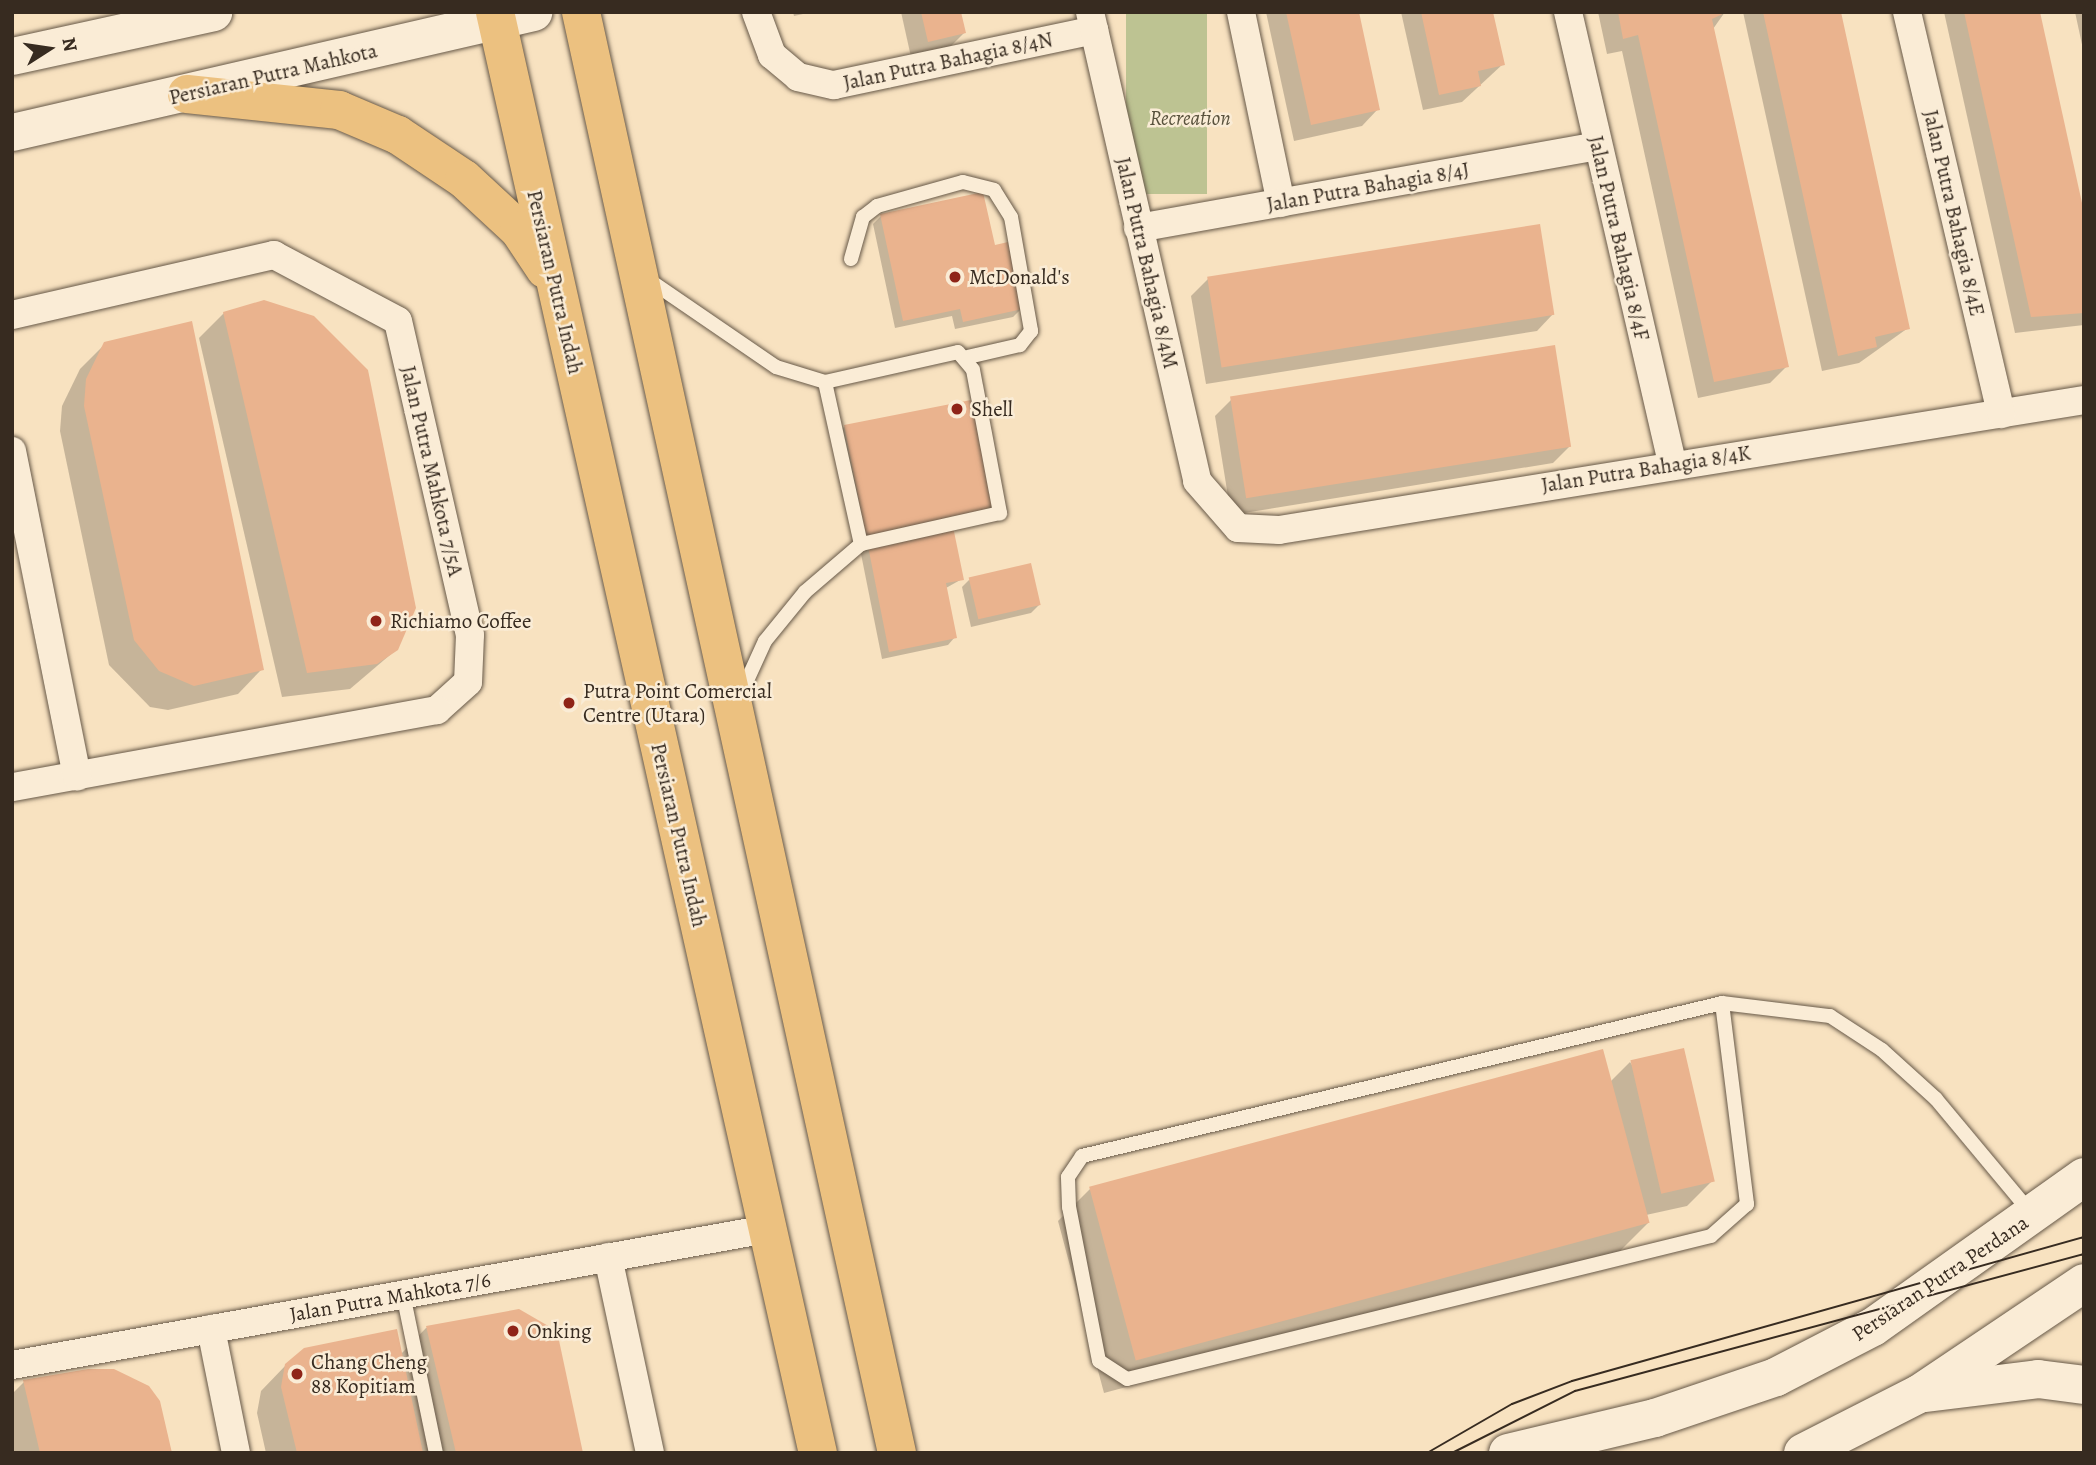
<!DOCTYPE html>
<style>
body{margin:0}
#map{position:relative;width:2096px;height:1465px;overflow:hidden;background:#f8e2c0;font-family:Alegreya,serif}
div>[style]{position:absolute}
[style*='--x']{left:calc(var(--x)*1px);top:calc(var(--y)*1px);width:calc(var(--w)*1px);rotate:calc(var(--a)*1deg)}
.green>*{inset:0;background:#bdc392;transform-origin:0 0}
.shadow>*{inset:0;background:#0003}
.building>*{inset:0;background:#eab38e;transform-origin:0 0}
.roads{filter:drop-shadow(0 0 2px #675948) drop-shadow(0 0 2px #675948)}
.service>*{height:14px;margin:-7px;padding:0 7px;transform-origin:7px;border-radius:7px;background:#faecd6}
.minor>*{height:28px;margin:-14px;padding:0 14px;transform-origin:14px;border-radius:14px;background:#faecd6}
.tertiary>*{height:37px;margin:-18.5px;padding:0 18.5px;transform-origin:18.5px;border-radius:18.5px;background:#faecd6}
.secondary>*{height:38px;margin:-19px;padding:0 19px;transform-origin:19px;border-radius:19px;background:#faecd6}
.primary>*{height:38px;margin:-19px;padding:0 19px;transform-origin:19px;border-radius:19px;background:#ecc180}
.tram>*{height:2px;margin:-1px;padding:0 1px;transform-origin:1px;border-radius:1px;background:#372b20}
.dots>*{width:19px;height:19px;translate:-50% -50%;box-sizing:border-box;border:4px solid #faecd6;border-radius:50%}
span{translate:-50% -50%;white-space:nowrap;text-align:center;line-height:1.15;-webkit-text-stroke:5px #faecd6;paint-order:stroke}
.street-label{font-size:21px;color:#372b20}
.park-label{font-size:21px;color:#58513c;font-style:italic}
.poi-label{font-size:21px;color:#372b20}
.left{translate:0 -50%;text-align:left}
.frame{position:absolute;inset:0;border:14px solid #372b20;pointer-events:none}
.north{position:absolute;left:14px;top:14px;width:70px;height:70px;-webkit-text-stroke:5px #faecd6;paint-order:stroke;rotate:78deg;font-size:19px;font-weight:700;line-height:28px;text-align:center;color:#372b20}
.north::after{content:'';display:block;margin:auto;width:24px;height:32px;background:#372b20;clip-path:polygon(50% 0,100% 100%,50% 72%,0 100%)}
</style>
<div id="map">
<div class="green">
<i style="left:1126px;top:12px;width:81px;height:182px"></i>
</div>
<div class="shadow">
<i style="clip-path:polygon(793px 12px,812px 12px,794px 16px)"></i>
<i style="clip-path:polygon(901px 12px,959px 12px,964px 33px,947px 50px,911px 57px)"></i>
<i style="clip-path:polygon(1266px 12px,1357px 12px,1378px 109px,1362px 126px,1294px 141px)"></i>
<i style="clip-path:polygon(1401px 12px,1491px 12px,1503px 64px,1462px 102px,1423px 110px)"></i>
<i style="clip-path:polygon(1598px 12px,1725px 12px,1713px 29px,1787px 366px,1770px 383px,1698px 398px,1622px 51px,1607px 54px)"></i>
<i style="clip-path:polygon(1743px 12px,1839px 12px,1908px 328px,1859px 363px,1822px 371px)"></i>
<i style="clip-path:polygon(1944px 12px,2038px 12px,2084px 220px,2084px 325px,2015px 333px)"></i>
<i style="clip-path:polygon(2075px 12px,2084px 12px,2084px 54px)"></i>
<i style="clip-path:polygon(881px 216px,1021px 309px,1013px 317px,955px 329px,952px 316px,895px 328px,873px 224px)"></i>
<i style="clip-path:polygon(1208px 279px,1553px 314px,1537px 331px,1206px 384px,1191px 296px)"></i>
<i style="clip-path:polygon(264px 302px,313px 317px,366px 371px,414px 608px,397px 649px,350px 689px,282px 697px,199px 338px,224px 313px)"></i>
<i style="clip-path:polygon(105px 344px,262px 669px,238px 694px,168px 710px,150px 707px,109px 665px,60px 431px,62px 406px,80px 369px)"></i>
<i style="clip-path:polygon(1231px 400px,1570px 446px,1553px 463px,1231px 515px,1215px 416px)"></i>
<i style="clip-path:polygon(845px 426px,950px 522px,962px 579px,946px 588px,955px 637px,948px 645px,882px 659px,837px 434px)"></i>
<i style="clip-path:polygon(969px 580px,1039px 605px,1031px 613px,971px 627px,962px 587px)"></i>
<i style="clip-path:polygon(1630px 1062px,1712px 1181px,1687px 1206px,1646px 1215px,1648px 1223px,1616px 1255px,1104px 1393px,1058px 1221px,1090px 1189px,1610px 1082px)"></i>
<i style="clip-path:polygon(519px 1311px,581px 1453px,266px 1453px,257px 1413px,261px 1391px,286px 1365px,401px 1354px,426px 1328px)"></i>
<i style="clip-path:polygon(24px 1382px,170px 1453px,12px 1453px,12px 1394px)"></i>
</div>
<div class="building">
<i style="clip-path:polygon(921px 12px,961px 12px,966px 33px,928px 42px)"></i>
<i style="clip-path:polygon(1286px 12px,1359px 12px,1380px 110px,1311px 125px)"></i>
<i style="clip-path:polygon(1421px 12px,1493px 12px,1505px 65px,1478px 71px,1481px 86px,1439px 95px)"></i>
<i style="clip-path:polygon(1618px 12px,1727px 12px,1712px 19px,1789px 367px,1714px 382px,1638px 35px,1623px 39px)"></i>
<i style="clip-path:polygon(1763px 12px,1841px 12px,1910px 329px,1875px 337px,1877px 347px,1838px 356px)"></i>
<i style="clip-path:polygon(1964px 12px,2040px 12px,2084px 212px,2084px 313px,2031px 317px)"></i>
<i style="clip-path:polygon(983px 192px,995px 245px,1008px 242px,1022px 309px,963px 322px,960px 309px,903px 321px,880px 214px)"></i>
<i style="left:1540px;top:224px;width:92px;height:337px;rotate:81deg"></i>
<i style="clip-path:polygon(264px 300px,314px 316px,368px 370px,416px 608px,398px 650px,377px 664px,307px 673px,223px 312px)"></i>
<i style="clip-path:polygon(192px 321px,264px 670px,194px 686px,159px 671px,134px 640px,84px 406px,86px 379px,104px 342px)"></i>
<i style="left:1555px;top:345px;width:103px;height:329px;rotate:81deg"></i>
<i style="clip-path:polygon(976px 399px,998px 507px,951px 517px,964px 580px,946px 583px,957px 638px,889px 652px,844px 425px)"></i>
<i style="left:1031px;top:563px;width:43px;height:64px;rotate:77deg"></i>
<i style="left:1684px;top:1048px;width:137px;height:55px;rotate:77deg"></i>
<i style="left:1603px;top:1049px;width:180px;height:532px;rotate:75deg"></i>
<i style="clip-path:polygon(519px 1309px,557px 1331px,583px 1453px,456px 1453px,426px 1326px)"></i>
<i style="clip-path:polygon(397px 1329px,423px 1453px,297px 1453px,281px 1387px,285px 1364px,304px 1348px)"></i>
<i style="clip-path:polygon(88px 1369px,114px 1369px,149px 1386px,160px 1401px,172px 1453px,40px 1453px,23px 1380px)"></i>
</div>
<div class="roads">
<div class="service">
<i style="--x:851;--y:259;--w:44;--a:-74.1"></i>
<i style="--x:863;--y:217;--w:18;--a:-38"></i>
<i style="--x:877;--y:206;--w:89;--a:-15.6"></i>
<i style="--x:963;--y:182;--w:32;--a:14"></i>
<i style="--x:994;--y:190;--w:32;--a:58"></i>
<i style="--x:1011;--y:217;--w:116;--a:80"></i>
<i style="--x:1031;--y:331;--w:18;--a:128"></i>
<i style="--x:1020;--y:345;--w:53;--a:167"></i>
<i style="--x:649;--y:280;--w:154;--a:34.4"></i>
<i style="--x:776;--y:367;--w:51;--a:17"></i>
<i style="--x:825;--y:382;--w:136;--a:-12.7"></i>
<i style="--x:958;--y:352;--w:23;--a:50"></i>
<i style="--x:973;--y:370;--w:146;--a:79.3"></i>
<i style="--x:1000;--y:513;--w:142;--a:167.4"></i>
<i style="--x:861;--y:544;--w:74;--a:139.4"></i>
<i style="--x:805;--y:592;--w:63;--a:129.2"></i>
<i style="--x:765;--y:641;--w:63;--a:114.5"></i>
<i style="--x:825;--y:382;--w:166;--a:77.5"></i>
<i style="--x:1722;--y:1003;--w:203;--a:82.9"></i>
<i style="--x:1747;--y:1204;--w:48;--a:138.4"></i>
<i style="--x:1711;--y:1236;--w:601;--a:166.24"></i>
<i style="--x:1127;--y:1379;--w:33;--a:-147"></i>
<i style="--x:1099;--y:1361;--w:157;--a:-101"></i>
<i style="--x:1069;--y:1207;--w:30;--a:-92"></i>
<i style="--x:1068;--y:1177;--w:25;--a:-56"></i>
<i style="--x:1082;--y:1156;--w:658;--a:-13.44"></i>
<i style="--x:1722;--y:1003;--w:109;--a:6.9"></i>
<i style="--x:1830;--y:1016;--w:62;--a:33.2"></i>
<i style="--x:1882;--y:1050;--w:73;--a:42.2"></i>
<i style="--x:1936;--y:1099;--w:147;--a:50.2"></i>
<i style="--x:403;--y:1294;--w:162;--a:78.3"></i>
</div>
<div class="minor">
<i style="--x:756;--y:12;--w:46;--a:69.6"></i>
<i style="--x:772;--y:55;--w:34;--a:40"></i>
<i style="--x:798;--y:77;--w:37;--a:13"></i>
<i style="--x:834;--y:85;--w:266;--a:-11.9"></i>
<i style="--x:1090;--y:12;--w:481;--a:77.1"></i>
<i style="--x:1197;--y:481;--w:62;--a:48.9"></i>
<i style="--x:1238;--y:528;--w:41;--a:2.8"></i>
<i style="--x:1279;--y:530;--w:815;--a:-9.17"></i>
<i style="--x:1241;--y:12;--w:195;--a:78.2"></i>
<i style="--x:1568;--y:12;--w:464;--a:77"></i>
<i style="--x:1907;--y:12;--w:413;--a:76.8"></i>
<i style="--x:1138;--y:228;--w:466;--a:-10.1"></i>
<i style="--x:12;--y:315;--w:269;--a:-12.9"></i>
<i style="--x:274;--y:255;--w:140;--a:28"></i>
<i style="--x:398;--y:321;--w:322;--a:77.1"></i>
<i style="--x:470;--y:635;--w:47;--a:92.4"></i>
<i style="--x:468;--y:682;--w:42;--a:137.9"></i>
<i style="--x:437;--y:710;--w:432;--a:169.7"></i>
<i style="--x:12;--y:451;--w:332;--a:78.7"></i>
<i style="--x:608;--y:1257;--w:200;--a:77.9"></i>
<i style="--x:211;--y:1329;--w:126;--a:78.6"></i>
<i style="--x:12;--y:1365;--w:767;--a:-10.21"></i>
</div>
<div class="tertiary">
<i style="--x:12;--y:56;--w:206;--a:-12.3"></i>
<i style="--x:12;--y:132;--w:535;--a:-12.97"></i>
</div>
<div class="secondary">
<i style="--x:1926;--y:1393;--w:113;--a:-7.1"></i>
<i style="--x:2038;--y:1379;--w:46;--a:7.4"></i>
<i style="--x:1508;--y:1453;--w:151;--a:-13.4"></i>
<i style="--x:1655;--y:1418;--w:128;--a:-18.7"></i>
<i style="--x:1776;--y:1377;--w:109;--a:-27.3"></i>
<i style="--x:1873;--y:1327;--w:259;--a:-35.4"></i>
<i style="--x:1803;--y:1453;--w:130;--a:-27"></i>
<i style="--x:1919;--y:1394;--w:199;--a:-33.9"></i>
</div>
<div class="primary">
<i style="--x:495;--y:12;--w:1477;--a:77.37"></i>
<i style="--x:581;--y:12;--w:1475;--a:77.63"></i>
<i style="--x:187;--y:94;--w:153;--a:6"></i>
<i style="--x:339;--y:110;--w:64;--a:23"></i>
<i style="--x:398;--y:135;--w:79;--a:33.7"></i>
<i style="--x:464;--y:179;--w:75;--a:42.8"></i>
<i style="--x:519;--y:230;--w:47;--a:56.3"></i>
</div>
</div>
<div class="tram">
<i style="--x:1427;--y:1453;--w:98;--a:-30"></i>
<i style="--x:1512;--y:1404;--w:64;--a:-21"></i>
<i style="--x:1572;--y:1381;--w:532;--a:-15.71"></i>
<i style="--x:1452;--y:1453;--w:138;--a:-26.8"></i>
<i style="--x:1575;--y:1391;--w:527;--a:-15.06"></i>
</div>
<div class="dots">
<i style="left:955px;top:277px;background:#8f2418"></i>
<i style="left:957px;top:409px;background:#8f2418"></i>
<i style="left:376px;top:621px;background:#8f2418"></i>
<i style="left:569px;top:703px;background:#8f2418"></i>
<i style="left:513px;top:1331px;background:#8f2418"></i>
<i style="left:297px;top:1374px;background:#8f2418"></i>
</div>
<div class="street-label">
<span style="left:948px;top:61px;rotate:-12deg">Jalan Putra Bahagia 8/4N</span>
<span style="left:273px;top:74px;rotate:-13deg">Persiaran Putra Mahkota</span>
<span style="left:1368px;top:187px;rotate:-10deg">Jalan Putra Bahagia 8/4J</span>
<span style="left:1954px;top:213px;rotate:77deg">Jalan Putra Bahagia 8/4E</span>
<span style="left:1619px;top:238px;rotate:77deg">Jalan Putra Bahagia 8/4F</span>
<span style="left:1147px;top:263px;rotate:77deg">Jalan Putra Bahagia 8/4M</span>
<span style="left:555px;top:282px;rotate:77deg">Persiaran Putra Indah</span>
<span style="left:1646px;top:469px;rotate:-9deg">Jalan Putra Bahagia 8/4K</span>
<span style="left:432px;top:471px;rotate:77deg">Jalan Putra Mahkota 7/5A</span>
<span style="left:679px;top:835px;rotate:77deg">Persiaran Putra Indah</span>
<span style="left:1940px;top:1278px;rotate:-34deg">Persiaran Putra Perdana</span>
<span style="left:390px;top:1297px;rotate:-10deg">Jalan Putra Mahkota 7/6</span>
</div>
<div class="park-label">
<span style="left:1190px;top:118px">Recreation</span>
</div>
<div class="poi-label">
<span class="left" style="left:969px;top:277px">McDonald's</span>
<span class="left" style="left:971px;top:409px">Shell</span>
<span class="left" style="left:390px;top:621px">Richiamo Coffee</span>
<span class="left" style="left:583px;top:703px">Putra Point Comercial<br>Centre (Utara)</span>
<span class="left" style="left:527px;top:1331px">Onking</span>
<span class="left" style="left:311px;top:1374px">Chang Cheng<br>88 Kopitiam</span>
</div>
<div class="frame"></div>
<div class="north">N</div>
</div>
